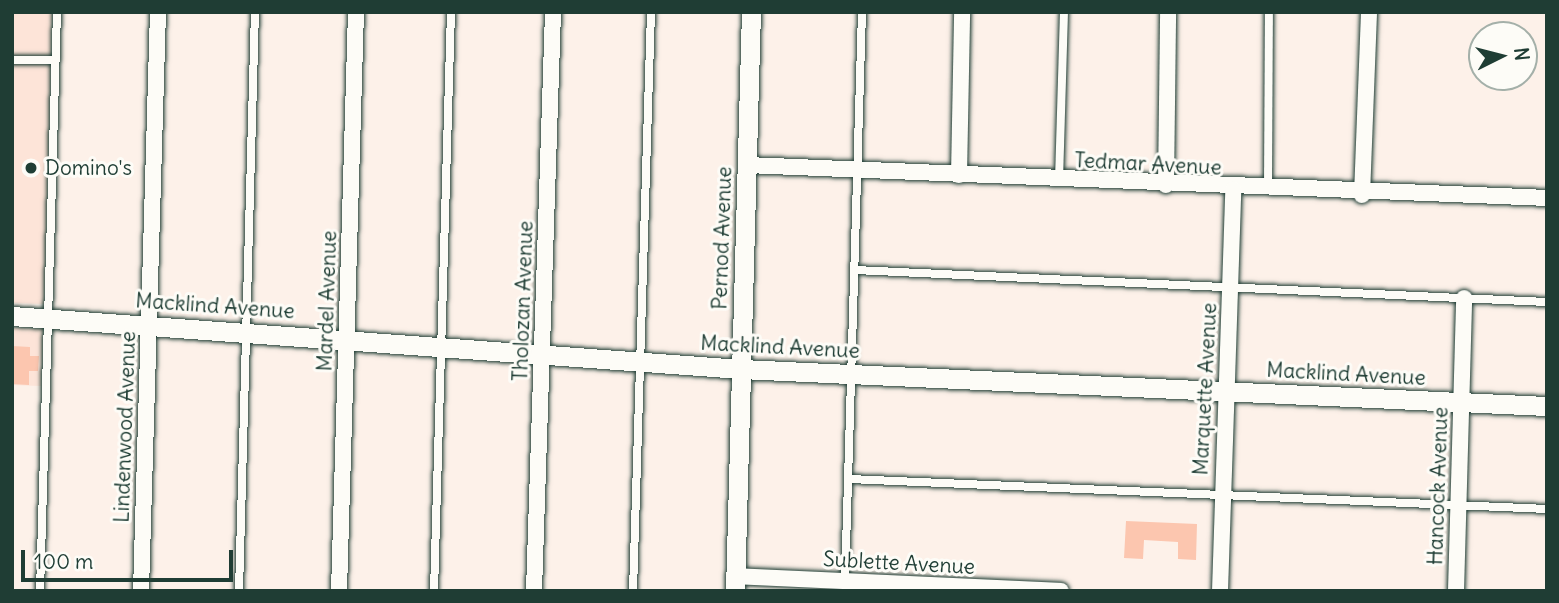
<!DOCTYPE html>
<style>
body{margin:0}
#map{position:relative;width:1559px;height:603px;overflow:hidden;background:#fdf1e9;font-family:Delius,sans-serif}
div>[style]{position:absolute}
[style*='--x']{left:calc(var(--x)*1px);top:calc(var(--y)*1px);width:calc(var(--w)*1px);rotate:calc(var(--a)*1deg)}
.built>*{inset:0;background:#fde4d8;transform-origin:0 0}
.building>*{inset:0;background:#fcc6af}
.roads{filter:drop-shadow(0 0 2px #1f3d34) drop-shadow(0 0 2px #1f3d34)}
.service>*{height:8px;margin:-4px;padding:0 4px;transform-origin:4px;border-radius:4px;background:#fdfcf7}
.minor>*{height:16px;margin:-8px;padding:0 8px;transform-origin:8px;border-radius:8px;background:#fdfcf7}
.tertiary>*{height:19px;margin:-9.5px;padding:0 9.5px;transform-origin:9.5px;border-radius:9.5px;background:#fdfcf7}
.dots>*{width:19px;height:19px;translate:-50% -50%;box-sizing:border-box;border:4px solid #fdfcf7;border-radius:50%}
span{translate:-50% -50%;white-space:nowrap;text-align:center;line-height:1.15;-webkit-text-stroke:6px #fdfcf7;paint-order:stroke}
.street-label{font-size:21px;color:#1f3d34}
.poi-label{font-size:21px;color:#1f3d34}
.left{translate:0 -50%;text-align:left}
.frame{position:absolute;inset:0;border:14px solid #1f3d34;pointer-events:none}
.north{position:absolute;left:1468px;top:21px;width:70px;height:70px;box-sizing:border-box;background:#fdfcf7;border:2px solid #a4b0a9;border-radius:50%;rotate:84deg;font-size:19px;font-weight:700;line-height:28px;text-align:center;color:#1f3d34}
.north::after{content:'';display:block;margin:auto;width:24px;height:32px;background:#1f3d34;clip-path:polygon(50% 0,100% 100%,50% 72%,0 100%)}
.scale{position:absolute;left:21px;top:550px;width:212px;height:32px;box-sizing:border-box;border:4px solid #1f3d34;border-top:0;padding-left:9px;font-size:21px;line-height:24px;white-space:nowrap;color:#1f3d34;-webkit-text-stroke:5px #fdfcf7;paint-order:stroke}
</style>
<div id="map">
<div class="built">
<i style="clip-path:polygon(12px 12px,52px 12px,44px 304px,12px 303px)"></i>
<i style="left:12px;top:328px;width:31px;height:57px;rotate:2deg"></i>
</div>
<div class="building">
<i style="clip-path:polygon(12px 346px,30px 347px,30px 356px,39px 356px,38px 371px,29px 371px,29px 385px,12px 384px)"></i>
<i style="clip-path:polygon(1126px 521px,1197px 524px,1196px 560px,1178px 559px,1178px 542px,1144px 540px,1143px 559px,1124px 558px)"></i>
</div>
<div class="roads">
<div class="service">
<i style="--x:12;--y:60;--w:43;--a:0"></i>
<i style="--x:1059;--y:180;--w:168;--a:-88.3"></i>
<i style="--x:1268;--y:187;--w:175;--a:-89.7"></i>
<i style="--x:855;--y:270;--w:693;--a:2.65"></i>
<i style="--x:849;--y:479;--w:699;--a:2.46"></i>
<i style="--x:845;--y:581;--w:569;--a:-88.29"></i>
<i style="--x:40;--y:591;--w:579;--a:-88.32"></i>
<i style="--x:239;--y:591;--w:579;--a:-88.42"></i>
<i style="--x:434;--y:591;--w:579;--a:-88.32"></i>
<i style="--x:633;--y:591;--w:579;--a:-88.22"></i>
</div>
<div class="minor">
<i style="--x:747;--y:165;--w:801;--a:2.36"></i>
<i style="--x:959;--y:175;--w:163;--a:-88.9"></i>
<i style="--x:1166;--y:185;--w:173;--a:-89.3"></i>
<i style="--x:1362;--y:195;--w:183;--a:-87.8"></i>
<i style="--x:735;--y:576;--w:326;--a:2.6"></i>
<i style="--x:141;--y:591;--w:579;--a:-88.32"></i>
<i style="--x:339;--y:591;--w:579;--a:-88.32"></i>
<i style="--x:534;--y:591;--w:579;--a:-88.12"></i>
<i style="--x:1220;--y:591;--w:402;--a:-88.1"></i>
<i style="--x:1456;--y:591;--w:293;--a:-88.4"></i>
</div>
<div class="tertiary">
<i style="--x:12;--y:316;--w:731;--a:4.16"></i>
<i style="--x:741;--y:369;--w:807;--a:2.63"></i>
<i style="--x:735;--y:591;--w:579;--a:-88.42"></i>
</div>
</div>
<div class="dots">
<i style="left:31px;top:168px;background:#1f3d34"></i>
</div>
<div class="street-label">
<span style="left:1148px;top:164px;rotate:3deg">Tedmar Avenue</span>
<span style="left:722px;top:238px;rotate:-88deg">Pernod Avenue</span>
<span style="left:327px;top:301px;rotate:-88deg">Mardel Avenue</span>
<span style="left:523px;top:301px;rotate:-88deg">Tholozan Avenue</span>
<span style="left:215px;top:306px;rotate:4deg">Macklind Avenue</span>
<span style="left:780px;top:347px;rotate:3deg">Macklind Avenue</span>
<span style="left:1346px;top:374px;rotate:3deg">Macklind Avenue</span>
<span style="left:1205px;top:389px;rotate:-87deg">Marquette Avenue</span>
<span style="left:125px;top:427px;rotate:-88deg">Lindenwood Avenue</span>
<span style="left:1438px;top:486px;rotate:-88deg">Hancock Avenue</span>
<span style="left:899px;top:563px;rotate:3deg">Sublette Avenue</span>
</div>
<div class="poi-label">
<span class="left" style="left:45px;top:168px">Domino's</span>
</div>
<div class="frame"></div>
<div class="north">N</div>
<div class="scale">100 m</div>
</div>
